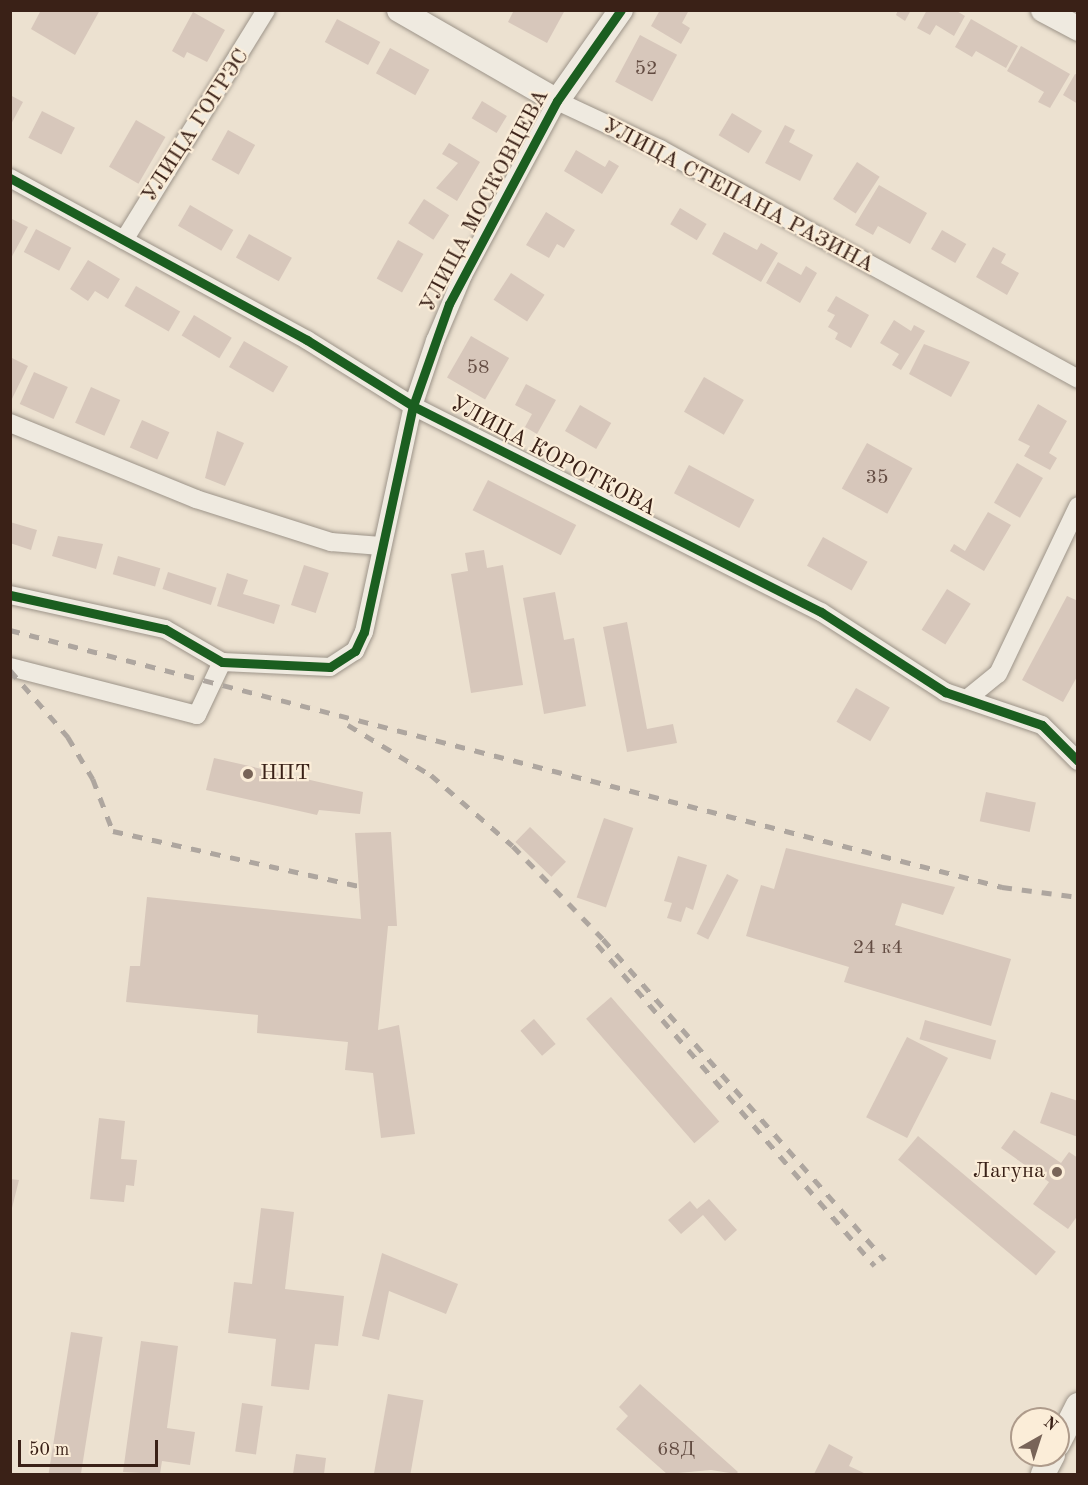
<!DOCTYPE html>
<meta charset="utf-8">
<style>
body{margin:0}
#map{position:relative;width:1088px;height:1485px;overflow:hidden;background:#ece1d0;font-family:"Old Standard TT",serif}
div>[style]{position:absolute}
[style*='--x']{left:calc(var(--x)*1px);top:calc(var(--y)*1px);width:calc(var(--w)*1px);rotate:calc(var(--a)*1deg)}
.building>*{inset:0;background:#d7c7bb;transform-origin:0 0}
.roads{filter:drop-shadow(0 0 2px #9d9489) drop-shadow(0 0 2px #9d9489)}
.street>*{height:18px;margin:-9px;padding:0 9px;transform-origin:9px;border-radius:9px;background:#efeae0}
.secondary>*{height:24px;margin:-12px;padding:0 12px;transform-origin:12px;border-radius:12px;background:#efeae0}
.rail>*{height:4.5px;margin-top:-2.25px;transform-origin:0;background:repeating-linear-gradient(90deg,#aea69f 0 10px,transparent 0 20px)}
.cycleway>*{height:9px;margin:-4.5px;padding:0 4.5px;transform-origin:4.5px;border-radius:4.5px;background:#1b5e20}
.dots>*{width:16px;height:16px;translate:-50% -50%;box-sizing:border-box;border:3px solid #fbedd8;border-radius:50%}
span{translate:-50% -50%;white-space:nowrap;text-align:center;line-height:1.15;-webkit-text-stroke:4.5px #fbedd8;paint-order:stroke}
.number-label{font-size:20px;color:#634c42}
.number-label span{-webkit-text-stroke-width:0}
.street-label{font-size:22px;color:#3a2117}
.poi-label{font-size:22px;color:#3a2117}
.left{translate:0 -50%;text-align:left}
.right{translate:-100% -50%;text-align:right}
.frame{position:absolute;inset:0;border:12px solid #3a2117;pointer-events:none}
.north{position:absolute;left:1010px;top:1407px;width:60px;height:60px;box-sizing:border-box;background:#fbedd8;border:2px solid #ae9b8b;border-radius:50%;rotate:39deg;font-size:16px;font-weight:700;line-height:24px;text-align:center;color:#3a2117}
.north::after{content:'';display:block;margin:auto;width:21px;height:27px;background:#786458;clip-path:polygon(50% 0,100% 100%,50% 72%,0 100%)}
.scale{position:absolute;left:18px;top:1440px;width:140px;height:27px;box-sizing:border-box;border:3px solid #3a2117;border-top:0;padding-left:8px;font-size:18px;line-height:21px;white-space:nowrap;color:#3a2117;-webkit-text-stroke:4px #fbedd8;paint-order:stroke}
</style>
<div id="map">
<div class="building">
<i style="clip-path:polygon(41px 10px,100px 10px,75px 55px,31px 29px)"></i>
<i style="clip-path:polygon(514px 10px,565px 10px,547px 43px,508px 22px)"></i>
<i style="clip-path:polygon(660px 10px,689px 10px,682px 23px,690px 28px,681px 44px,651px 26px)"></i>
<i style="clip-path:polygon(898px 10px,911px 10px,905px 21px,896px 15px)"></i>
<i style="clip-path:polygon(927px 10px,955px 10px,965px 16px,954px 36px,936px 25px,930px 35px,917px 28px)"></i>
<i style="clip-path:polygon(193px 12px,225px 30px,207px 62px,187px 52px,184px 58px,172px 51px)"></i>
<i style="left:337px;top:19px;width:49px;height:26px;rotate:28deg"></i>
<i style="clip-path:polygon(971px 19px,1018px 46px,1006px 68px,976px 51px,972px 57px,955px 47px)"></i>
<i style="left:640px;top:35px;width:42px;height:53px;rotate:28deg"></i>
<i style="clip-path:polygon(1021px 46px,1070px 74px,1050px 108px,1038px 102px,1044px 92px,1007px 71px)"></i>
<i style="left:390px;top:48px;width:45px;height:29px;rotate:29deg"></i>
<i style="clip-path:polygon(1075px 74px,1078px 75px,1078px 104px,1063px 95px)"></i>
<i style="clip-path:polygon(10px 95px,23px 102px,10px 126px)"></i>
<i style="left:482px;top:101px;width:29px;height:20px;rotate:31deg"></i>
<i style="left:42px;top:111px;width:37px;height:30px;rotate:27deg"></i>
<i style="left:732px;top:113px;width:35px;height:26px;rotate:31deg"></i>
<i style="left:136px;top:120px;width:34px;height:54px;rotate:30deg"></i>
<i style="clip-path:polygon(785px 125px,795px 130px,789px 142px,813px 155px,800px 181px,765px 163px)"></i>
<i style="left:228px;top:130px;width:31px;height:34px;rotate:29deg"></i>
<i style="clip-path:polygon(449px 143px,480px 162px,457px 201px,436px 188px,458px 163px,442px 154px)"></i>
<i style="clip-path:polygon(576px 150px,605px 167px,609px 160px,619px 166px,602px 194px,564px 171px)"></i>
<i style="left:857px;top:162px;width:27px;height:44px;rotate:33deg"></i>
<i style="clip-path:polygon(879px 185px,927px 213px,910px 244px,878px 226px,873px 235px,855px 225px)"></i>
<i style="left:424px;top:199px;width:30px;height:29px;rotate:33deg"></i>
<i style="left:190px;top:205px;width:50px;height:24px;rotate:30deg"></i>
<i style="left:680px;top:208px;width:31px;height:19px;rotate:31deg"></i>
<i style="clip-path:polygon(546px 212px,575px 230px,564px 248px,557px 244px,549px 258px,526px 245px)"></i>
<i style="clip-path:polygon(10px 218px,28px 227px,10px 260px)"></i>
<i style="left:36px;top:229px;width:40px;height:26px;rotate:28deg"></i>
<i style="left:942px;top:230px;width:28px;height:22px;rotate:30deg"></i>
<i style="clip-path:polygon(724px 232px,757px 250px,761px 243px,778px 253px,761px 282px,712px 254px)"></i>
<i style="left:249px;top:234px;width:49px;height:27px;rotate:29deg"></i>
<i style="left:398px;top:240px;width:29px;height:44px;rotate:29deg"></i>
<i style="clip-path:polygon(993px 247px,1006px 254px,1001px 263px,1019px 273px,1007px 295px,976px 277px)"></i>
<i style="clip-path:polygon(88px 260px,120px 279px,108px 299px,95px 291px,88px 301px,70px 289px)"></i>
<i style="clip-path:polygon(778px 262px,801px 275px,806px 266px,817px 273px,800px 303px,766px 283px)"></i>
<i style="left:511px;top:273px;width:40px;height:32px;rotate:33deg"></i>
<i style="left:136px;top:286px;width:51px;height:23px;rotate:30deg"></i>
<i style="clip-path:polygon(836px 296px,869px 315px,851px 348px,835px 339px,838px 333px,828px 327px,835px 315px,827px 311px)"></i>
<i style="left:194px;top:315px;width:44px;height:24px;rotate:31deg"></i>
<i style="clip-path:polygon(894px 320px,911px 331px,914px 325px,925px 331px,901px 370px,892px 365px,899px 354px,880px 343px)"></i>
<i style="left:471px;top:336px;width:44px;height:48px;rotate:30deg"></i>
<i style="left:244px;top:341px;width:51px;height:30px;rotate:30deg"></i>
<i style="clip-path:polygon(924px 344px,970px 362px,951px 397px,909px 374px)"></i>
<i style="clip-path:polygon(10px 357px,28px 366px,10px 403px)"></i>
<i style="left:34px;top:372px;width:37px;height:35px;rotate:24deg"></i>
<i style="left:704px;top:377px;width:46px;height:40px;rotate:30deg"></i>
<i style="clip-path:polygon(526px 384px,556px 400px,537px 434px,525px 427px,532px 414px,515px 405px)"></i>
<i style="left:91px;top:387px;width:32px;height:39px;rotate:24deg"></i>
<i style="clip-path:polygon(1038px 404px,1067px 421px,1049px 453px,1057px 458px,1050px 470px,1024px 456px,1030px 446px,1018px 440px)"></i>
<i style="left:580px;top:405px;width:36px;height:30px;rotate:30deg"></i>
<i style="left:142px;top:420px;width:30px;height:30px;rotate:24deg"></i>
<i style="clip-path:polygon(217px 431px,244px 443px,225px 486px,205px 478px)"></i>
<i style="left:867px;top:443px;width:52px;height:52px;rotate:29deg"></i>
<i style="left:1017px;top:463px;width:30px;height:46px;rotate:30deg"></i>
<i style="left:689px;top:465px;width:74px;height:32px;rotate:28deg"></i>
<i style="left:488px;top:480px;width:99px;height:34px;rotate:27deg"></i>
<i style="clip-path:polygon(988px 512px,1011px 525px,984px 571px,950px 551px,954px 544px,965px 551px)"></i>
<i style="clip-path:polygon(10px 522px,37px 530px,31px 550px,10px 543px)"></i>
<i style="clip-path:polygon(58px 536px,103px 544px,96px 569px,52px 556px)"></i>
<i style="left:823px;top:537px;width:51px;height:33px;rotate:29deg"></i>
<i style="clip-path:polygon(484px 550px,487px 568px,503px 565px,523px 685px,471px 693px,451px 574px,468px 571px,465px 553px)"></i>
<i style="left:118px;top:556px;width:44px;height:19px;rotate:16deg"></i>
<i style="left:304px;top:565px;width:26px;height:42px;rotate:18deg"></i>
<i style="left:168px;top:572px;width:51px;height:18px;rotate:18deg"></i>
<i style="clip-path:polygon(227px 573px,248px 580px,243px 594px,280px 605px,274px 624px,217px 606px)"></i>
<i style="left:947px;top:589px;width:28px;height:48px;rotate:32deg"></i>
<i style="clip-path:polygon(555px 592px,564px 640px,574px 638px,586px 706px,544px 714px,523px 598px)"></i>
<i style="clip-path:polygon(1067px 596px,1078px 601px,1078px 675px,1063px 702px,1022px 680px)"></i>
<i style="clip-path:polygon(627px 622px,647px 729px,673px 724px,677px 743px,627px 752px,603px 627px)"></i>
<i style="left:856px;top:688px;width:39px;height:39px;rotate:30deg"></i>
<i style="clip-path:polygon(214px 758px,363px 792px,360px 814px,319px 810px,317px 815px,206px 790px)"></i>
<i style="left:986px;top:792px;width:51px;height:30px;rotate:12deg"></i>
<i style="left:604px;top:818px;width:31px;height:84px;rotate:19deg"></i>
<i style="left:530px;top:827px;width:50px;height:21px;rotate:44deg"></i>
<i style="clip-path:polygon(391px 832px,397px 926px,388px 926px,378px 1030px,399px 1025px,415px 1134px,381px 1138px,373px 1073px,345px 1070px,348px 1042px,257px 1033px,258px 1015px,126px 1002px,130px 966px,140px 966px,147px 897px,361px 919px,355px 833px)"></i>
<i style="clip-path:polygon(786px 848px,955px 887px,943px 915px,902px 903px,895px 925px,1011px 959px,991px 1026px,844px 982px,849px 967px,746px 936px,761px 885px,774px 889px)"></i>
<i style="clip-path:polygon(678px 856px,707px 865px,693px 910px,686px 907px,681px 922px,667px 918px,672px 903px,664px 901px)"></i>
<i style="left:727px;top:874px;width:13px;height:67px;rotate:27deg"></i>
<i style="left:611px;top:997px;width:165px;height:33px;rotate:49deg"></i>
<i style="left:534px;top:1019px;width:33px;height:18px;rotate:49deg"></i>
<i style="left:925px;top:1020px;width:74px;height:20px;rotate:16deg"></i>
<i style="left:907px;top:1037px;width:46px;height:90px;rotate:27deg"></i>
<i style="clip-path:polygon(1051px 1092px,1078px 1101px,1078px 1137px,1040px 1123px)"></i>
<i style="clip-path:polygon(99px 1118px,125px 1121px,121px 1159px,137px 1160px,134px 1186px,126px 1185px,124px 1202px,90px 1199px)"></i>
<i style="clip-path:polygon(1014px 1130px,1061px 1163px,1069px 1152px,1078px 1158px,1078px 1215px,1068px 1229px,1033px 1204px,1049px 1182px,1001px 1148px)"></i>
<i style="left:918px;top:1136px;width:180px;height:31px;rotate:40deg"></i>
<i style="clip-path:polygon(10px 1179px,19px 1180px,11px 1212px,10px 1212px)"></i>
<i style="clip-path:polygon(709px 1199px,737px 1230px,725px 1241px,703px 1215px,681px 1234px,668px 1220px,690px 1201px,697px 1209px)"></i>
<i style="clip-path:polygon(261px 1208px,294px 1212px,285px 1289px,344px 1296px,338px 1346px,315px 1344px,309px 1390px,271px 1386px,276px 1339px,228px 1333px,234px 1282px,252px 1284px)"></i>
<i style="clip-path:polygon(382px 1253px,458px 1284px,446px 1314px,389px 1291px,379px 1340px,362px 1336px)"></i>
<i style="left:71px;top:1332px;width:32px;height:144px;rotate:9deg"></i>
<i style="clip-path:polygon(141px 1341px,178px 1346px,167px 1428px,195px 1432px,190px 1465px,162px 1461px,160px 1474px,123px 1472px)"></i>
<i style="clip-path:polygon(640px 1384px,738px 1472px,736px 1474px,711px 1470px,667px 1474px,616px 1429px,628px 1416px,619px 1407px)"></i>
<i style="left:388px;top:1394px;width:36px;height:81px;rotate:10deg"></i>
<i style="left:242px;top:1403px;width:21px;height:49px;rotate:8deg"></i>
<i style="clip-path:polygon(829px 1444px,853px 1457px,849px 1466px,866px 1474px,814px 1474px)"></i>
<i style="clip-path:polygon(296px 1454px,326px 1458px,324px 1474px,293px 1474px)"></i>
</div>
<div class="roads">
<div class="street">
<i style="--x:10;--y:178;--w:338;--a:28.6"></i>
<i style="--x:307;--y:340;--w:125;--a:31.9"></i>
<i style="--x:413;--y:406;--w:457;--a:26.8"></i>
<i style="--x:821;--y:612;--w:148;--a:32.8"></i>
<i style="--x:945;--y:692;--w:102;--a:18.8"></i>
<i style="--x:1042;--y:725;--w:51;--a:45"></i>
<i style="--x:124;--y:240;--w:270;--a:-58.3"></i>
<i style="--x:10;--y:423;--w:201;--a:22.2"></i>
<i style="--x:196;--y:499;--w:142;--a:17.7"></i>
<i style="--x:331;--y:542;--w:50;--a:4.6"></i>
<i style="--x:10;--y:595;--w:159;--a:12.4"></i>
<i style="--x:165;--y:629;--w:66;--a:30.1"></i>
<i style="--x:222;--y:662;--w:108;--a:2.7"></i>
<i style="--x:330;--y:667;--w:30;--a:-33"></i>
<i style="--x:355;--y:651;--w:21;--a:-65"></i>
<i style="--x:364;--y:632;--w:231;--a:-77.8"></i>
<i style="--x:413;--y:406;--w:69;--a:-71.3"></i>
<i style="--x:435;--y:341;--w:72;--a:-67"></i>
<i style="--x:463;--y:275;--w:198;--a:-61.6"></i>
<i style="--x:557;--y:101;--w:114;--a:25"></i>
<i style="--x:660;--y:149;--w:477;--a:28.8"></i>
<i style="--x:10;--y:667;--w:193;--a:14.4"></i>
<i style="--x:197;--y:715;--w:59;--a:-64.7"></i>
<i style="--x:968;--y:698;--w:38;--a:-39"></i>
<i style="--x:998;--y:674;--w:186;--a:-64.5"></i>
</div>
<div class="secondary">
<i style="--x:399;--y:10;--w:182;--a:29.9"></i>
<i style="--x:557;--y:101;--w:111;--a:-54.9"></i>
<i style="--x:1043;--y:10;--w:40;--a:28"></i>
<i style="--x:1058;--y:1444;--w:44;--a:-62.9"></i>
<i style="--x:1043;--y:1474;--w:21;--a:-62"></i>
</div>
</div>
<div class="rail">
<i style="--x:10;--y:630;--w:1025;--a:14.52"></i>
<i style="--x:1002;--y:887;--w:77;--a:7.5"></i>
<i style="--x:10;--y:670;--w:89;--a:49.1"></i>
<i style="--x:68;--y:737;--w:49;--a:59.2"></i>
<i style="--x:93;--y:779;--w:56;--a:69"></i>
<i style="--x:113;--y:831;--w:252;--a:12.6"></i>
<i style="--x:348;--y:725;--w:97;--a:31.1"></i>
<i style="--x:431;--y:775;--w:108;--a:40.9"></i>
<i style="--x:513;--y:846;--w:129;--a:45.9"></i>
<i style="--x:603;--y:939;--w:427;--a:48.7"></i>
<i style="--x:597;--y:944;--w:425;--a:49.2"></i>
</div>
<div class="cycleway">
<i style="--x:10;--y:178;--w:338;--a:28.6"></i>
<i style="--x:307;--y:340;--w:125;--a:31.9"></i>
<i style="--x:413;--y:406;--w:457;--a:26.8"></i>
<i style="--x:821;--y:612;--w:148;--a:32.8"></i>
<i style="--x:945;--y:692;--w:102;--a:18.8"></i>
<i style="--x:1042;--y:725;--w:51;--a:45"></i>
<i style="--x:10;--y:595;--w:159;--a:12.4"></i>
<i style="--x:165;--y:629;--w:66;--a:30.1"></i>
<i style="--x:222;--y:662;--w:108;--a:2.7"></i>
<i style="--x:330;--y:667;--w:30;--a:-33"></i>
<i style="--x:355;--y:651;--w:21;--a:-65"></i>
<i style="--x:364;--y:632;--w:231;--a:-77.8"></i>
<i style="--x:413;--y:406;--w:108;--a:-70.6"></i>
<i style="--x:449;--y:304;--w:230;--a:-62"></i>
<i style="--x:557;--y:101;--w:111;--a:-54.9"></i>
</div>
<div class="dots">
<i style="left:248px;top:774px;background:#786458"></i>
<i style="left:1057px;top:1172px;background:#786458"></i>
</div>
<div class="number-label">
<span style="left:646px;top:69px">52</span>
<span style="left:478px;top:368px">58</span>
<span style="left:877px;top:478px">35</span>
<span style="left:878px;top:948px">24 к4</span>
<span style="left:676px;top:1450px">68Д</span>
</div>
<div class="street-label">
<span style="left:196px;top:126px;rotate:-57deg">УЛИЦА ГОГРЭС</span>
<span style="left:738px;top:196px;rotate:28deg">УЛИЦА СТЕПАНА РАЗИНА</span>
<span style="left:485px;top:201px;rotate:-62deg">УЛИЦА МОСКОВЦЕВА</span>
<span style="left:553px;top:457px;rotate:28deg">УЛИЦА КОРОТКОВА</span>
</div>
<div class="poi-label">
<span class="left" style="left:260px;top:774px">НПТ</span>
<span class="right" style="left:1045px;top:1172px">Лагуна</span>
</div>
<div class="frame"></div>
<div class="north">N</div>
<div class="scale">50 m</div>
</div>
